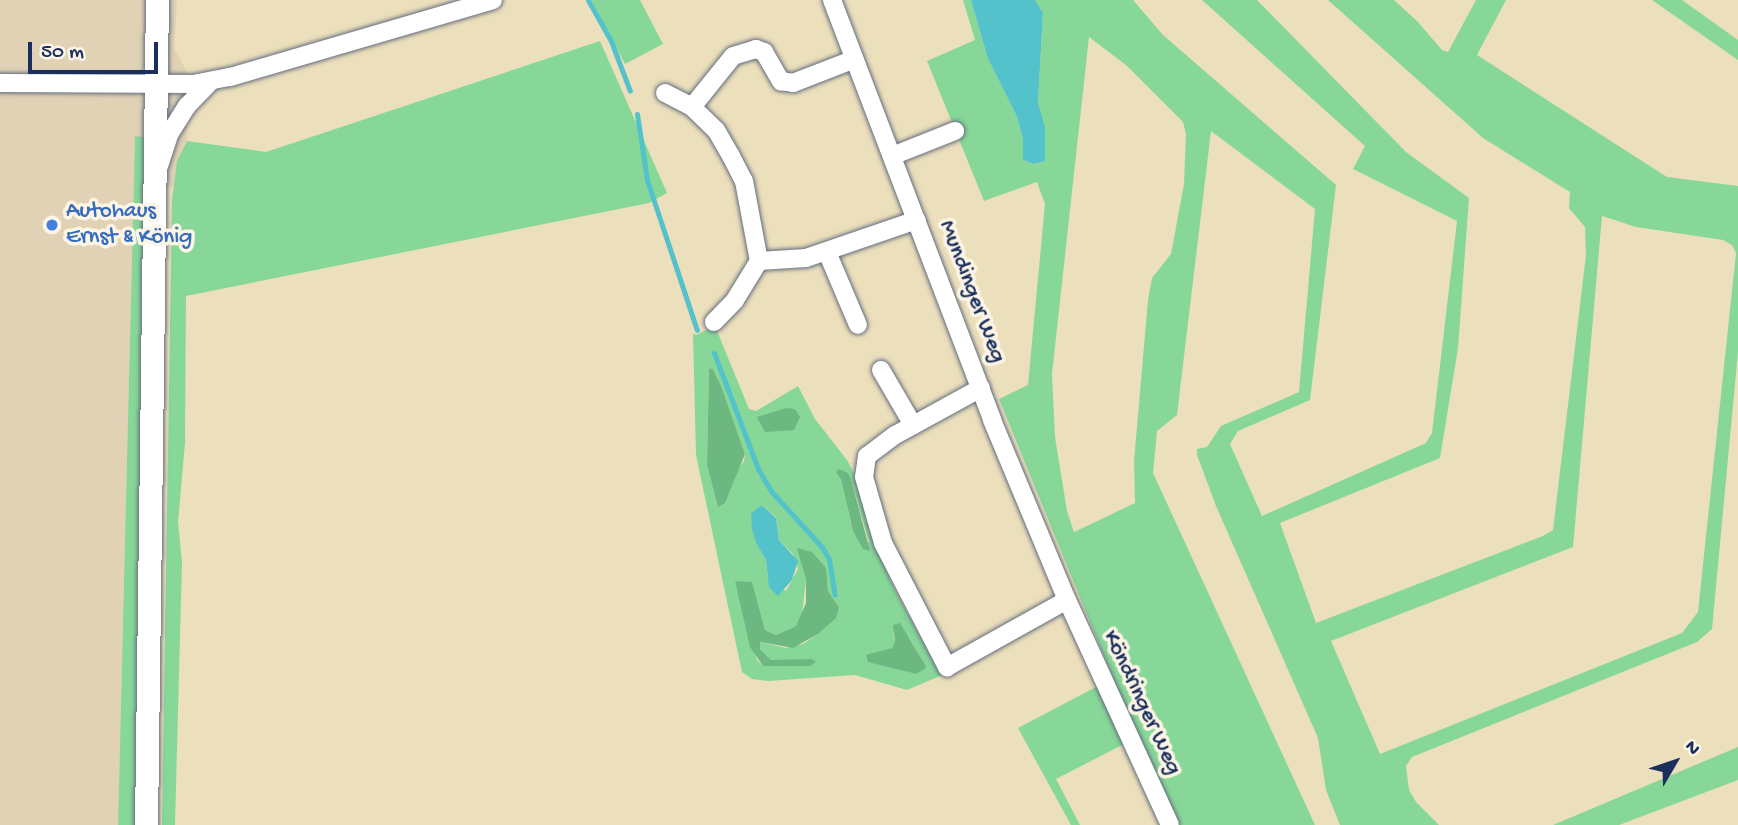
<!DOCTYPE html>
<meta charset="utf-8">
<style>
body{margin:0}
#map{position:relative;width:1738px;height:825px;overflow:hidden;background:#ecdfbc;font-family:"Gochi Hand",sans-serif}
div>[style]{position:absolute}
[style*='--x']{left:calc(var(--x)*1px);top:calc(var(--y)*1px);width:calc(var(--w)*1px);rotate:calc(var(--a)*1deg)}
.built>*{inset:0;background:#e1d2b6}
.green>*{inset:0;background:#87d898}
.forest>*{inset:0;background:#6db880}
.water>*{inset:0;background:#54c2ca}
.stream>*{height:5px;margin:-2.5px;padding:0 2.5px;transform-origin:2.5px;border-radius:2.5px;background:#54c2ca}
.roads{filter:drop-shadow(0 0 2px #646d7f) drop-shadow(0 0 2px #646d7f)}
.minor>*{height:18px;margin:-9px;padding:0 9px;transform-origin:9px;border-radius:9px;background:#fff}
.major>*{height:23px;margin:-11.5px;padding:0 11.5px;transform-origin:11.5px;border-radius:11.5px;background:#fff}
.dots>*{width:19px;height:19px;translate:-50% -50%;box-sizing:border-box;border:4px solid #fcf5e5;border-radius:50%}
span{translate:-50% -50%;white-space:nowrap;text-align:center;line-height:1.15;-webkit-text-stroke:7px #fcf5e5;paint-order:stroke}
.shop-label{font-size:23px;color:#366cbe}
.left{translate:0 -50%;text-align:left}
.street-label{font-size:23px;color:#1b2f5e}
.north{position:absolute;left:1640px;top:727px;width:70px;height:70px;-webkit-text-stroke:5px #fcf5e5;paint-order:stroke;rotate:51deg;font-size:19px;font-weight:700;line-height:28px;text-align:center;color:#1b2f5e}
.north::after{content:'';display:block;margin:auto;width:24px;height:32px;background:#1b2f5e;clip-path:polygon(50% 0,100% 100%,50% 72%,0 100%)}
.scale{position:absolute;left:28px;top:42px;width:130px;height:32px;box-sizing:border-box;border:4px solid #1b2f5e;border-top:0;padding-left:9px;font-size:21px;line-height:24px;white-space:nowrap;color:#1b2f5e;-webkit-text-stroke:5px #fcf5e5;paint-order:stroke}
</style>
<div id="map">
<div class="built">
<i style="clip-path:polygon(0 0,177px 0,174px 48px,187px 72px,187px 141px,177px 162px,174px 187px,150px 188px,150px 138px,135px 137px,118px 825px,0 825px)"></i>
</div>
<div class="green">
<i style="clip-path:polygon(591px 0,640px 0,663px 44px,625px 64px)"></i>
<i style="clip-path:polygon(evenodd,963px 0,971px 0,988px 59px,1017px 117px,1023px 140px,1023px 160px,1034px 164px,1045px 161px,1045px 126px,1038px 103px,1043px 13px,1035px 0,1133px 0,1163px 35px,1336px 185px,1310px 400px,1238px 431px,1230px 444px,1262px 516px,1426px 443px,1432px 433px,1457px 221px,1353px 169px,1365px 146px,1202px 0,1257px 0,1406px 152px,1469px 198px,1458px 348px,1440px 458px,1280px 523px,1316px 623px,1543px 536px,1553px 530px,1586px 255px,1585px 227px,1569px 208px,1570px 192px,1483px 138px,1328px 0,1394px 0,1417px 21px,1442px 50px,1448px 52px,1476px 0,1506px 0,1477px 55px,1667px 177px,1738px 186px,1738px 352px,1712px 629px,1697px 642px,1412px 757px,1406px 766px,1409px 790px,1416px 802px,1439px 825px,1340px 825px,1326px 790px,1318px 738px,1216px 506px,1197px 455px,1197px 449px,1207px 447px,1221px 426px,1299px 392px,1315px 209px,1211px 131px,1177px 415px,1157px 431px,1153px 473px,1315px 825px,1170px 825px,1130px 741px,1056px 779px,1080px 825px,1071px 825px,1018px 728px,1113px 678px,999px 399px,1028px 385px,1045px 204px,1037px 182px,984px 201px,927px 61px,975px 40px,963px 0,1089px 37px,1126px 65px,1183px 122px,1186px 134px,1184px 184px,1171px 254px,1152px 278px,1148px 300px,1134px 461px,1135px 503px,1074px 532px,1067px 511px,1055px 437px,1052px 374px,1089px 37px,963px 0,1602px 216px,1636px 227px,1723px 240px,1732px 245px,1736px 253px,1698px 612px,1682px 633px,1380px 754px,1331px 641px,1573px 547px,1602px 216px)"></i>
<i style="clip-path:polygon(1652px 0,1682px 0,1738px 40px,1738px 60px)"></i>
<i style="clip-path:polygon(600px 41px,667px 193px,649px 203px,186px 296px,185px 443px,178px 522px,182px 562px,175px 825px,162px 825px,172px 200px,177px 161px,187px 141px,266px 152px)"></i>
<i style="clip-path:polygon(135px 136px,150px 138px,141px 825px,118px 825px)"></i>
<i style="clip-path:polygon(evenodd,715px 326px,749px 409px,756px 411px,798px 386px,815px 419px,847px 460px,857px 479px,866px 521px,894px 588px,938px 670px,947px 673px,907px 690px,855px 675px,768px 681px,752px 679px,742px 672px,696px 455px,693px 334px,696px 335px,715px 326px,709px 368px,713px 369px,717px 377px,745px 454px,744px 461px,733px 476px,730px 492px,718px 506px,707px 465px,709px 368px,715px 326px,841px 478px,851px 480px,869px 542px,863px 549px,851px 523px,841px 478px,715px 326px,762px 505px,776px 517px,779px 540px,793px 554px,798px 569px,786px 591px,768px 579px,766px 560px,756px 543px,751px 513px,762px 505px,715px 326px,802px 566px,827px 581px,828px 591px,839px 607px,818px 634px,803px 644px,786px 648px,760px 642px,760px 649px,771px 660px,801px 666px,763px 666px,757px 660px,735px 581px,752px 583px,765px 630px,776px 635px,796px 626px,802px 615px,806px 580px,802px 566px,715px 326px,893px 633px,909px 637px,925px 664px,916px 674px,868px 661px,892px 648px,895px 642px,893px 633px)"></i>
<i style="clip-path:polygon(1738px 747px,1738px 780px,1619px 825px,1553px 825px)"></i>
</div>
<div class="forest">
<i style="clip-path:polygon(709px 368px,713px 369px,721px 386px,745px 454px,725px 503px,718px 507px,707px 465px)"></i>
<i style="clip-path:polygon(786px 408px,795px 409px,800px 417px,794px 430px,765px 432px,757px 417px)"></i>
<i style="clip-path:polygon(839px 469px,848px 473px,851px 480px,870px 551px,863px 549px,853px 531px,841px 479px,836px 472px)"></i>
<i style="clip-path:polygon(797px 548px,812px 552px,826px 568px,828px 591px,839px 607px,836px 618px,818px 634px,793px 648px,760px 642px,760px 649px,771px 660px,812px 659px,816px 662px,810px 666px,763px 666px,750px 647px,735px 581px,752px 582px,765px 630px,776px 635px,796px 626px,806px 603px,806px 580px)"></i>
<i style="clip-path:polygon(900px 623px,925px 664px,926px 668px,916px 674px,868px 662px,866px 655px,892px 648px,895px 642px,893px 625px)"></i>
</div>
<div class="water">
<i style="clip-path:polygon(971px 0,1035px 0,1043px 13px,1038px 103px,1045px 126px,1045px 161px,1034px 164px,1023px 160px,1023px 140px,1017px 117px,988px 59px)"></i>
<i style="clip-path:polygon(762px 505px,776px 518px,779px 540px,798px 561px,792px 580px,778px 596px,769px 587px,766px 560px,756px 543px,752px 529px,751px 513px)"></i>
</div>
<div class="stream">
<i style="--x:588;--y:0;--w:47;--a:60.7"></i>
<i style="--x:611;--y:41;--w:53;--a:69.2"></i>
<i style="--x:637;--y:114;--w:67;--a:81.4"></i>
<i style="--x:647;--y:180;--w:158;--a:71.6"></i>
<i style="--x:714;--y:353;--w:124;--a:69.2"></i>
<i style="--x:758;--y:469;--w:26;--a:59"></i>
<i style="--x:771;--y:491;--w:76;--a:47.7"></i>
<i style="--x:822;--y:547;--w:14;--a:60"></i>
<i style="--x:829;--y:559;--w:36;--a:81"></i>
</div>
<div class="roads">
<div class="minor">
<i style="--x:832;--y:0;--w:449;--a:69.1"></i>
<i style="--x:992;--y:420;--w:195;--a:67.4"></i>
<i style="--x:1067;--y:600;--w:247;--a:65.4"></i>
<i style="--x:0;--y:83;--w:193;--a:0.3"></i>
<i style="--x:193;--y:84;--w:38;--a:-11"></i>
<i style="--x:230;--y:77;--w:274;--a:-16.3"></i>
<i style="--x:665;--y:93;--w:30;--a:27"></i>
<i style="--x:692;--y:107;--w:33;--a:44"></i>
<i style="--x:716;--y:130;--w:30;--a:60"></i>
<i style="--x:731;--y:156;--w:28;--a:63"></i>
<i style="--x:744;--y:181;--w:81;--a:79.4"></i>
<i style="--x:759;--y:261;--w:47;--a:-3.7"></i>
<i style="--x:806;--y:258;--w:117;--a:-18.9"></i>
<i style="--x:692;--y:107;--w:65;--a:-51.2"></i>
<i style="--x:733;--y:56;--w:24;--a:-17"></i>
<i style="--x:756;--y:49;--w:9;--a:21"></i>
<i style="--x:764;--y:52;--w:34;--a:60"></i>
<i style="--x:781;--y:81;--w:12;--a:9"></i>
<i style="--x:793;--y:83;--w:66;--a:-21.2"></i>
<i style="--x:892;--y:156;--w:68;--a:-21.6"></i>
<i style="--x:159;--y:166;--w:35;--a:-72"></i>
<i style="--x:170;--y:133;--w:32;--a:-58"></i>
<i style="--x:187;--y:106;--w:35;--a:-46"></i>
<i style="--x:827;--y:252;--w:79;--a:67"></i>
<i style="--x:714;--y:322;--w:30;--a:-46"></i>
<i style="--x:735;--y:300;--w:46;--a:-58.4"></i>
<i style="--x:881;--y:370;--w:64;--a:59.8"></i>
<i style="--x:981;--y:388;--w:98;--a:151.3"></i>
<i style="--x:895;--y:435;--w:35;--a:143"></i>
<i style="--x:867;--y:456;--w:21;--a:98"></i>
<i style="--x:864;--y:477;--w:69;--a:73.9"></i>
<i style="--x:883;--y:543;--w:140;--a:62.7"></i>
<i style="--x:947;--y:667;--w:137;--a:-29.2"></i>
</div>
<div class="major">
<i style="--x:146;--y:825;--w:825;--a:-89.24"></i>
</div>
</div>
<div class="dots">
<i style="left:52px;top:225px;background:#3f7fe0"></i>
</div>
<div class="shop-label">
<span class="left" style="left:66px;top:225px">Autohaus<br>Ernst &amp; König</span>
</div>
<div class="street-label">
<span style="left:971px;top:292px;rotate:69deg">Mundinger Weg</span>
<span style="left:1141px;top:703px;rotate:65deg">Köndringer Weg</span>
</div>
<div class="north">N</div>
<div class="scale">50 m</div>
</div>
